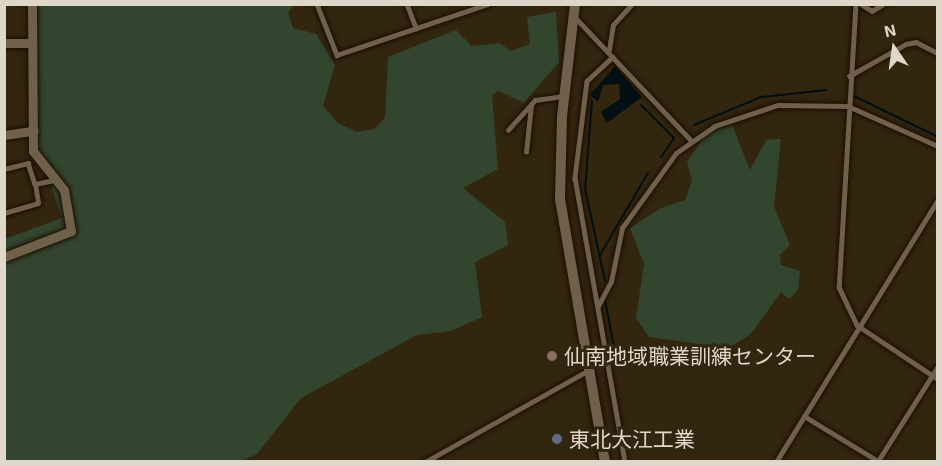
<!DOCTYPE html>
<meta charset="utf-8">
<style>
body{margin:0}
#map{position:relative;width:942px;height:466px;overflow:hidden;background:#33260f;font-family:"Exo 2","Noto Sans JP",sans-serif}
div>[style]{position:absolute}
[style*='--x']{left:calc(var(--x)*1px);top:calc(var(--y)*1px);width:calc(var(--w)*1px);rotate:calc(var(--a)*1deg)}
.green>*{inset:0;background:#32452e}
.water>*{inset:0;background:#011015}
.stream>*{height:2px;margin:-1px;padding:0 1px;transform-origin:1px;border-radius:1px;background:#011015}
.roads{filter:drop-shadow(0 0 2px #1a0e00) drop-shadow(0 0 2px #1a0e00)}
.service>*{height:4.5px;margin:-2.25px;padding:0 2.25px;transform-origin:2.25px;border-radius:2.25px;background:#6f6049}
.minor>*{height:9px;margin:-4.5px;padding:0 4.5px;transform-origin:4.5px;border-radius:4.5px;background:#6f6049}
.tertiary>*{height:10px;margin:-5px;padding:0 5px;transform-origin:5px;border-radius:5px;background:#6f6049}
.dots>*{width:16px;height:16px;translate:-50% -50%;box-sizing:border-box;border:3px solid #33260f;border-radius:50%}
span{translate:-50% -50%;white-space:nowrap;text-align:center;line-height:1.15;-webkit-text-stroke:6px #33260f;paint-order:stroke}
.poi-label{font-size:21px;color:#dfd7c9}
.left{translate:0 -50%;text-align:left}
.frame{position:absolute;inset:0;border:6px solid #dfd7c9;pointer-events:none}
.north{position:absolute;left:864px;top:18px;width:60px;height:60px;-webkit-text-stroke:4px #33260f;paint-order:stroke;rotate:347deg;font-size:16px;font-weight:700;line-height:24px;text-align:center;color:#dfd7c9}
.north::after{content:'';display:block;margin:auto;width:21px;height:27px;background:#dfd7c9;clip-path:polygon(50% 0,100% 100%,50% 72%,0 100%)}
</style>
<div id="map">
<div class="green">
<i style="clip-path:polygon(34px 5px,294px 5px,288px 13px,293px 28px,316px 34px,335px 65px,323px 106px,338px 123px,357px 132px,374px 129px,385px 118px,388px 57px,456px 30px,472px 46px,499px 43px,511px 51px,530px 44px,527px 17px,556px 12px,559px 62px,524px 103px,498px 91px,492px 95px,498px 169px,463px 188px,505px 222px,508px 245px,475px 262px,482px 317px,451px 331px,417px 335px,301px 398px,257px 454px,241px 461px,5px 462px,5px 239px,62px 218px,38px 149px)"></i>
<i style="clip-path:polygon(732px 125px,750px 170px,766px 140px,781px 139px,774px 207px,790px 245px,780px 255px,781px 265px,800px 271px,798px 290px,789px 299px,781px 292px,751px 334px,728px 348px,649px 337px,636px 318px,644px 264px,630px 228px,661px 208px,685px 200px,692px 181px,687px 162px,707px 133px)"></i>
</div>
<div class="water">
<i style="clip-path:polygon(615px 66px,642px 97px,607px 123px,601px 112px,620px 99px,619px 84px,603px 85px,598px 102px,590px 95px)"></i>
</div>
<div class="stream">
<i style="--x:854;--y:96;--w:93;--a:26"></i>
<i style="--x:592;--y:101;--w:88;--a:94.5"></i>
<i style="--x:585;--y:189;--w:94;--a:77.7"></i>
<i style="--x:641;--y:105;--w:47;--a:45"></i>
<i style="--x:674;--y:138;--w:23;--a:124"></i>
<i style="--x:694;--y:125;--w:73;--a:-22.7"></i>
<i style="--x:761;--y:97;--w:66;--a:-6.1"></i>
<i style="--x:600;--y:255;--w:95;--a:-59.7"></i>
<i style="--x:605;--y:300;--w:58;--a:79.1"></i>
</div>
<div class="roads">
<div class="service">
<i style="--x:317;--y:4;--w:55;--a:68.6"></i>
<i style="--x:337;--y:55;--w:159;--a:-18.7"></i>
<i style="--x:407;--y:4;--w:26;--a:69"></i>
<i style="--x:856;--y:4;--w:284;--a:93.4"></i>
<i style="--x:839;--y:287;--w:42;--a:64.7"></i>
<i style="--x:857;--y:325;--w:97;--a:33.7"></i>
<i style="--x:861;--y:4;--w:13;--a:32"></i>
<i style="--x:872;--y:11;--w:13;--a:-32"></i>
<i style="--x:574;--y:16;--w:170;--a:46.7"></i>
<i style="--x:609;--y:50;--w:25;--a:-81"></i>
<i style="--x:613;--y:25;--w:28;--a:-48"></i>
<i style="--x:613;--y:57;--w:35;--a:137"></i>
<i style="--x:587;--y:81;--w:98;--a:97.1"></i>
<i style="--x:575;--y:178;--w:288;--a:80"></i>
<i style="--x:849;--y:76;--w:65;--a:-29.3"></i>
<i style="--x:906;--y:44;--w:10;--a:-11"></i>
<i style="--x:916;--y:42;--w:25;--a:27"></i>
<i style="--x:508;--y:130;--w:40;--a:-48"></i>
<i style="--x:535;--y:100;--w:29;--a:-8"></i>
<i style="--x:526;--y:152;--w:47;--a:-83.9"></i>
<i style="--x:4;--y:169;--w:25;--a:-14"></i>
<i style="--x:28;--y:163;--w:22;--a:72"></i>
<i style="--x:4;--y:213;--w:35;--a:-16"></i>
<i style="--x:38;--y:203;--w:19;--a:-99"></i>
<i style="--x:35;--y:184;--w:19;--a:-12"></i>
<i style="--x:598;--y:306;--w:27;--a:-62"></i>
<i style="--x:611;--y:282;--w:55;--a:-78.5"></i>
<i style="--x:622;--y:228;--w:92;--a:-54.2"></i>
<i style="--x:676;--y:153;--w:47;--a:-34.7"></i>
<i style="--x:715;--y:126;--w:66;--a:-18.4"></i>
<i style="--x:778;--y:105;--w:70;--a:0.8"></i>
<i style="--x:848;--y:106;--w:98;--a:24"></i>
<i style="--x:804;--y:416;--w:87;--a:31.3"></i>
<i style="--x:878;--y:461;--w:112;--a:-57.7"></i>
<i style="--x:425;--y:462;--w:188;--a:-29.3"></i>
<i style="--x:776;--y:462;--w:308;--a:-58.3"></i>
</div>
<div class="minor">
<i style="--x:4;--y:43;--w:28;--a:0"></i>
<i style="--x:4;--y:135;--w:30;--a:-8"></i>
<i style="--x:4;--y:257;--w:72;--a:-21.2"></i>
<i style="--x:71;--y:231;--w:42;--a:-99.7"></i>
<i style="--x:64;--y:190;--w:50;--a:-128.5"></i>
<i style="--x:33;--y:151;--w:147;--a:-90.4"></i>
</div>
<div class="tertiary">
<i style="--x:575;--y:4;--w:114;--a:96.6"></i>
<i style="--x:562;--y:117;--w:82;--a:91.4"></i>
<i style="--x:560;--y:199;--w:267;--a:80.3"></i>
</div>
</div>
<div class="dots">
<i style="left:552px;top:356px;background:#8d6e63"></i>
<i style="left:557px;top:439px;background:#5c6f8a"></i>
</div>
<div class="poi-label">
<span class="left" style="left:564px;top:356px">仙南地域職業訓練センター</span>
<span class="left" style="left:569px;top:439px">東北大江工業</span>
</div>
<div class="frame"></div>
<div class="north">N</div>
</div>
